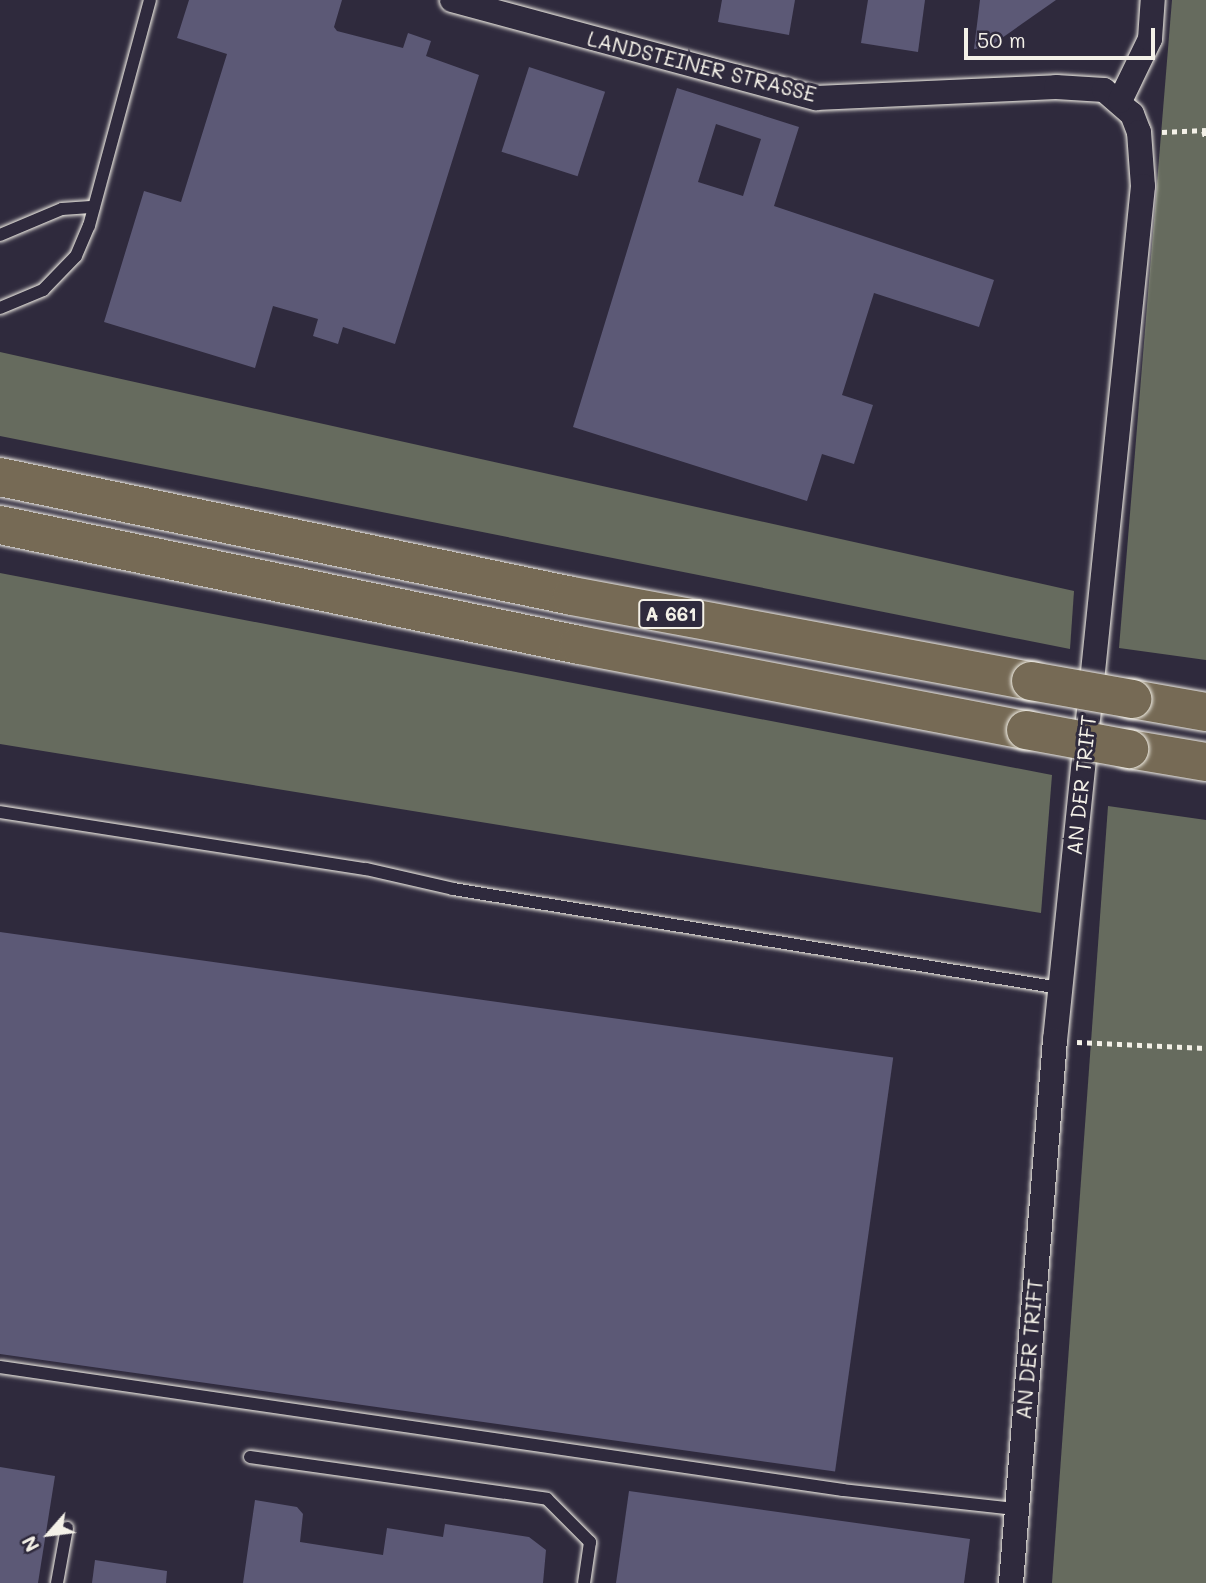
<!DOCTYPE html>
<style>
body{margin:0}
#map{position:relative;width:1206px;height:1583px;overflow:hidden;background:#2f2a3d;font-family:Mali,sans-serif}
div>[style]{position:absolute}
[style*='--x']{left:calc(var(--x)*1px);top:calc(var(--y)*1px);width:calc(var(--w)*1px);rotate:calc(var(--a)*1deg)}
.green>*{inset:0;background:#666b5e}
.building>*{inset:0;background:#5c5976;transform-origin:0 0}
.path>*{height:4.5px;margin-top:-2.25px;transform-origin:0;background:repeating-linear-gradient(90deg,#f4f1e8 0 5px,transparent 0 10px)}
.roads{filter:drop-shadow(0 0 2px #f4f1e8) drop-shadow(0 0 2px #f4f1e8)}
.service>*{height:12px;margin:-6px;padding:0 6px;transform-origin:6px;border-radius:6px;background:#2f2a3d}
.minor>*{height:24px;margin:-12px;padding:0 12px;transform-origin:12px;border-radius:12px;background:#2f2a3d}
.motorway>*{height:38px;margin:-19px;padding:0 19px;transform-origin:19px;border-radius:19px;background:#766a55}
.bridges{filter:drop-shadow(0 0 2px #f4f1e8) drop-shadow(0 0 2px #f4f1e8)}
.motorway-bridge>*{height:38px;margin:-19px;padding:0 19px;transform-origin:19px;border-radius:19px;background:#766a55}
span{translate:-50% -50%;white-space:nowrap;text-align:center;line-height:1.15;-webkit-text-stroke:6px #2f2a3d;paint-order:stroke}
.shield-label span{padding:2px 5px;background:#2f2a3d;border:2px solid;border-radius:5px;-webkit-text-stroke-width:0}
.shield-label{font-size:19px;color:#f4f1e8;font-weight:700}
.street-label{font-size:21px;color:#f4f1e8}
.north{position:absolute;left:14px;top:1499px;width:70px;height:70px;-webkit-text-stroke:5px #2f2a3d;paint-order:stroke;rotate:242deg;font-size:19px;font-weight:700;line-height:28px;text-align:center;color:#f4f1e8}
.north::after{content:'';display:block;margin:auto;width:24px;height:32px;background:#f4f1e8;clip-path:polygon(50% 0,100% 100%,50% 72%,0 100%)}
.scale{position:absolute;left:964px;top:28px;width:191px;height:32px;box-sizing:border-box;border:4px solid #f4f1e8;border-top:0;padding-left:9px;font-size:21px;line-height:24px;white-space:nowrap;color:#f4f1e8;-webkit-text-stroke:5px #2f2a3d;paint-order:stroke}
</style>
<div id="map">
<div class="green">
<i style="clip-path:polygon(1172px 0,1206px 0,1206px 660px,1119px 648px)"></i>
<i style="clip-path:polygon(0 352px,1074px 591px,1070px 649px,0 436px)"></i>
<i style="clip-path:polygon(0 573px,1052px 775px,1041px 913px,0 744px)"></i>
<i style="clip-path:polygon(1108px 806px,1206px 820px,1206px 1583px,1052px 1583px)"></i>
</div>
<div class="building">
<i style="clip-path:polygon(189px 0,342px 0,334px 27px,337px 31px,403px 48px,408px 33px,431px 41px,426px 56px,479px 75px,395px 344px,343px 327px,338px 344px,313px 336px,318px 319px,273px 306px,255px 368px,104px 322px,144px 191px,181px 202px,227px 54px,177px 38px)"></i>
<i style="clip-path:polygon(722px 0,795px 0,789px 35px,718px 22px)"></i>
<i style="clip-path:polygon(868px 0,925px 0,918px 52px,861px 43px)"></i>
<i style="clip-path:polygon(980px 0,1056px 0,989px 47px,974px 49px)"></i>
<i style="left:529px;top:67px;width:80px;height:89px;rotate:18deg"></i>
<i style="clip-path:polygon(evenodd,677px 88px,799px 127px,774px 206px,994px 280px,979px 327px,874px 293px,842px 395px,873px 405px,854px 464px,822px 454px,807px 501px,573px 427px,677px 88px,716px 124px,761px 139px,743px 196px,698px 182px,716px 124px)"></i>
<i style="left:0;top:932px;width:902px;height:418px;rotate:8deg"></i>
<i style="clip-path:polygon(0 1467px,55px 1476px,38px 1583px,0 1583px)"></i>
<i style="clip-path:polygon(629px 1491px,970px 1539px,964px 1583px,616px 1583px)"></i>
<i style="clip-path:polygon(255px 1500px,297px 1507px,303px 1514px,300px 1542px,383px 1555px,387px 1528px,443px 1537px,445px 1524px,529px 1537px,546px 1550px,543px 1583px,243px 1583px)"></i>
<i style="clip-path:polygon(95px 1560px,167px 1571px,166px 1583px,92px 1583px)"></i>
</div>
<div class="path">
<i style="--x:1204;--y:131;--w:8;--a:76"></i>
<i style="--x:1162;--y:132;--w:44;--a:-2.6"></i>
<i style="--x:1077;--y:1042;--w:129;--a:2.7"></i>
</div>
<div class="roads">
<div class="service">
<i style="--x:0;--y:235;--w:67;--a:-22.8"></i>
<i style="--x:62;--y:209;--w:32;--a:-4"></i>
<i style="--x:0;--y:308;--w:47;--a:-22.7"></i>
<i style="--x:43;--y:290;--w:47;--a:-45.9"></i>
<i style="--x:76;--y:256;--w:33;--a:-67"></i>
<i style="--x:89;--y:226;--w:234;--a:-74.9"></i>
<i style="--x:0;--y:812;--w:370;--a:8.9"></i>
<i style="--x:366;--y:869;--w:89;--a:12.9"></i>
<i style="--x:453;--y:889;--w:615;--a:9.26"></i>
<i style="--x:0;--y:1367;--w:852;--a:8.3"></i>
<i style="--x:843;--y:1490;--w:174;--a:6.3"></i>
<i style="--x:250;--y:1457;--w:300;--a:8"></i>
<i style="--x:547;--y:1499;--w:61;--a:45"></i>
<i style="--x:590;--y:1542;--w:41;--a:98.3"></i>
<i style="--x:57;--y:1583;--w:56;--a:-79.7"></i>
</div>
<div class="minor">
<i style="--x:452;--y:0;--w:377;--a:15.1"></i>
<i style="--x:816;--y:98;--w:240;--a:-2.6"></i>
<i style="--x:1056;--y:87;--w:48;--a:3.6"></i>
<i style="--x:1104;--y:90;--w:37;--a:41"></i>
<i style="--x:1132;--y:114;--w:19;--a:69"></i>
<i style="--x:1139;--y:132;--w:54;--a:85.8"></i>
<i style="--x:1143;--y:186;--w:859;--a:95.88"></i>
<i style="--x:1055;--y:1040;--w:545;--a:94.63"></i>
<i style="--x:1120;--y:101;--w:69;--a:-64.2"></i>
<i style="--x:1150;--y:39;--w:39;--a:-86"></i>
</div>
<div class="motorway">
<i style="--x:0;--y:477;--w:584;--a:11.75"></i>
<i style="--x:572;--y:596;--w:467;--a:10.5"></i>
<i style="--x:0;--y:525;--w:591;--a:11.71"></i>
<i style="--x:579;--y:645;--w:455;--a:10.8"></i>
<i style="--x:1132;--y:699;--w:75;--a:10"></i>
<i style="--x:1129;--y:749;--w:78;--a:9.6"></i>
</div>
</div>
<div class="bridges">
<div class="motorway-bridge">
<i style="--x:1031;--y:681;--w:103;--a:10.1"></i>
<i style="--x:1026;--y:730;--w:105;--a:10.5"></i>
</div>
</div>
<div class="shield-label">
<span style="left:671px;top:614px">A 661</span>
</div>
<div class="street-label">
<span style="left:702px;top:66px;rotate:14deg">LANDSTEINER STRASSE</span>
<span style="left:1081px;top:785px;rotate:-84deg">AN DER TRIFT</span>
<span style="left:1029px;top:1349px;rotate:-85deg">AN DER TRIFT</span>
</div>
<div class="north">N</div>
<div class="scale">50 m</div>
</div>
